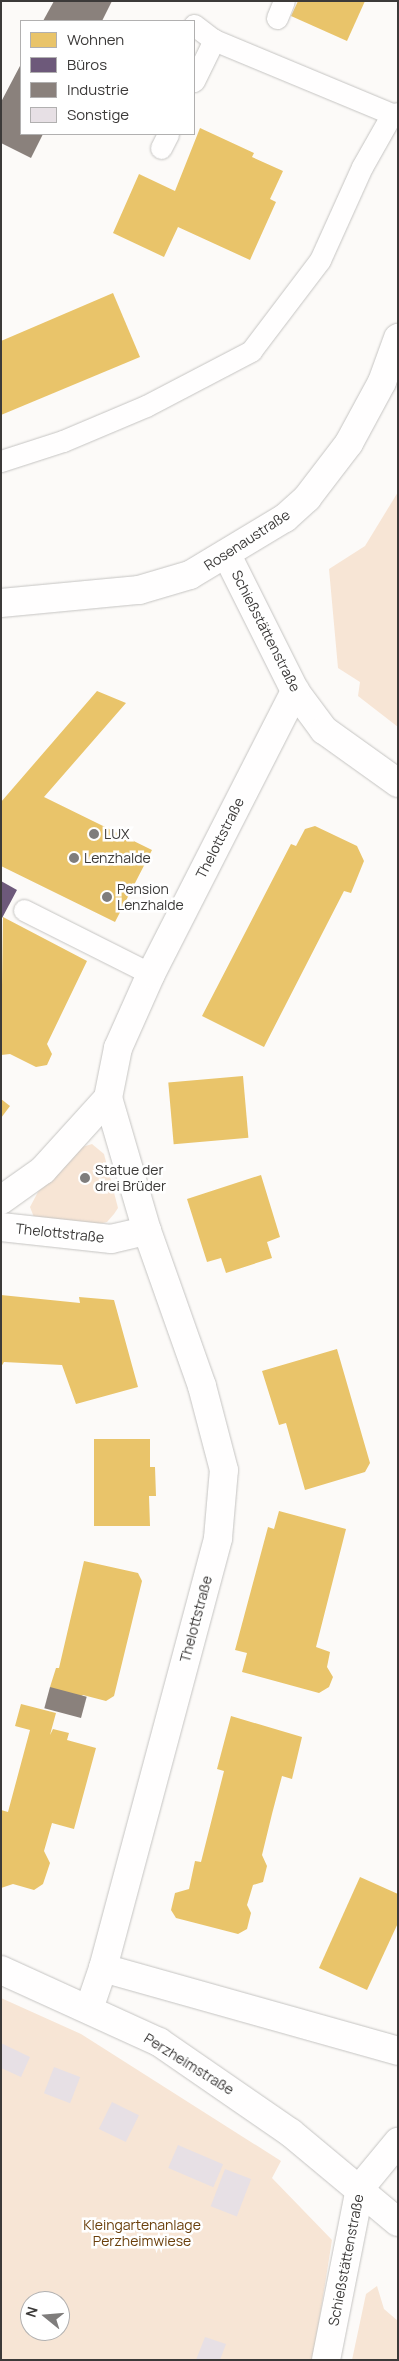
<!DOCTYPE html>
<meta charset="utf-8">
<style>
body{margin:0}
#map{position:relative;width:399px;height:2361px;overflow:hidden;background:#fcfaf8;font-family:Manrope,sans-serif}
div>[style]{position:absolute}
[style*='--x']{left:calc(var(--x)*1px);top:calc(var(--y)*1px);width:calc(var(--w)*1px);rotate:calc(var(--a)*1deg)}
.green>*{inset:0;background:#f7e5d5}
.homes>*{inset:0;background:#e9c46a;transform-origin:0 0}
.offices>*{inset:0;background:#6d597a}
.industry>*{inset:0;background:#8a817c;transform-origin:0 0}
.building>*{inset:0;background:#e7e0e5;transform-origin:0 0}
.roads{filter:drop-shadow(0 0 1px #c5c4c2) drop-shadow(0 0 1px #c5c4c2)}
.lane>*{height:21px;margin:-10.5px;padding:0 10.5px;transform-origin:10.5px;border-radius:10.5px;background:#fffefe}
.street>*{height:28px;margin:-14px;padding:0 14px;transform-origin:14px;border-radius:14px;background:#fffefe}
.secondary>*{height:28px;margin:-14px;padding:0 14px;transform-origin:14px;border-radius:14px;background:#fffefe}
.dots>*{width:14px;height:14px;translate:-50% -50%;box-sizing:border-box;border:2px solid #fff;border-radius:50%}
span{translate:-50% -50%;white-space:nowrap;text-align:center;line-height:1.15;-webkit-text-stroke:5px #fff;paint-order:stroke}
.street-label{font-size:14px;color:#3c3a39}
.poi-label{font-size:14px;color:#3c3a39}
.left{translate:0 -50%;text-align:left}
.park-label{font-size:14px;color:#6a3f0b}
.frame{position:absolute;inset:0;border:2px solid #3c3a39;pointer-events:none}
.legend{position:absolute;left:20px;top:20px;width:175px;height:115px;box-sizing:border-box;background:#fff;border:1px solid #b1b0b0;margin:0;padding:6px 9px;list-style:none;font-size:15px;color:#3c3a39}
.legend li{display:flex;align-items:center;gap:10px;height:25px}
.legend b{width:25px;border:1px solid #b1b0b0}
.north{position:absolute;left:20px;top:2291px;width:50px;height:50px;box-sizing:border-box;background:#fff;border:1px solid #b1b0b0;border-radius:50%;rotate:287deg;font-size:14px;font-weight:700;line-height:20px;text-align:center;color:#3c3a39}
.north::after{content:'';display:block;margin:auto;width:18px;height:22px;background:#7f7d7c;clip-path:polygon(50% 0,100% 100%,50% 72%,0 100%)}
</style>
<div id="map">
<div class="green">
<i style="clip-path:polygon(398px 492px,398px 727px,358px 696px,360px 682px,338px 668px,329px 569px,365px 546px)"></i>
<i style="clip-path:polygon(92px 1144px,104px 1154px,118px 1208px,114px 1214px,107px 1222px,83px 1228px,35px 1220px,30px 1207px,38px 1192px,82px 1147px)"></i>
<i style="clip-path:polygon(evenodd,1px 1998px,81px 2034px,281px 2161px,272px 2178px,332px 2240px,313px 2360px,1px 2360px,1px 1998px,30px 2301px,60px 2301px,60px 2331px,30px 2331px,30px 2301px)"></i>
<i style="clip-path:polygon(377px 2286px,384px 2309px,398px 2321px,398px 2360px,352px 2360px,366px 2294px)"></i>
</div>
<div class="homes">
<i style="clip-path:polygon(298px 1px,365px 1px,347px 41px,291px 16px)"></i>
<i style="clip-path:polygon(200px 128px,254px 153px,252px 157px,283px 171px,270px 199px,276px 202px,250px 260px,178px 227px,164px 257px,113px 233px,139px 174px,175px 191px)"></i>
<i style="clip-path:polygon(113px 293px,140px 357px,1px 415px,1px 341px)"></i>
<i style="clip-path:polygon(97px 691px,126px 703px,44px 797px,152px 850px,115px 922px,1px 866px,1px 802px)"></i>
<i style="clip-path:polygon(315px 826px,357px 846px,364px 861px,351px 893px,344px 891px,264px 1047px,202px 1016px,291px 844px,296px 846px,305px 829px)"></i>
<i style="clip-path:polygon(3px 917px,87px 961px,47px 1044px,52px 1054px,47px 1065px,36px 1067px,10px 1054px,1px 1055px)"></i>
<i style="left:243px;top:1076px;width:62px;height:75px;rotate:85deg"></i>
<i style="clip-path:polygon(1px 1099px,10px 1106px,1px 1118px)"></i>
<i style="clip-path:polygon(261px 1175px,280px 1237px,267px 1242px,272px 1258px,226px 1273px,221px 1258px,207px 1262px,187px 1199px)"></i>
<i style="clip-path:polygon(1px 1295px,80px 1303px,79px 1297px,114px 1300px,138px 1387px,76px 1404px,62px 1365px,4px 1362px,1px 1367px)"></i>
<i style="clip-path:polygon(337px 1349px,370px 1463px,365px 1472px,305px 1490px,286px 1423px,279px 1425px,262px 1371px)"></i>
<i style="clip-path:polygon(94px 1439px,150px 1439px,150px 1467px,155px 1467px,156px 1496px,149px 1496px,150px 1526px,94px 1526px)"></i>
<i style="clip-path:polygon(279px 1511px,346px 1529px,316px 1647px,330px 1652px,327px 1667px,333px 1677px,329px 1687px,319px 1693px,242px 1672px,247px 1653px,235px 1650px,268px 1527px,274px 1529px)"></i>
<i style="clip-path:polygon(84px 1561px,138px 1573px,142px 1581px,114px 1696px,106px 1701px,83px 1695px,73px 1701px,56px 1696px,50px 1687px,56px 1668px,59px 1668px)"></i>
<i style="clip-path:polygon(21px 1704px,56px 1713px,50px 1735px,53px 1729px,69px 1733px,67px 1740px,96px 1748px,74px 1829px,52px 1823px,44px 1851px,50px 1863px,43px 1884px,34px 1890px,13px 1884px,1px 1888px,1px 1810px,8px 1812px,30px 1730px,15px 1726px)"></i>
<i style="clip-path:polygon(231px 1716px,302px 1737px,292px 1779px,282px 1776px,272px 1814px,262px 1855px,267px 1866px,263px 1882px,253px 1885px,247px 1905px,251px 1913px,247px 1929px,238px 1934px,176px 1918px,171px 1910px,175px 1893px,189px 1889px,195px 1861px,201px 1862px,224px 1771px,217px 1769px)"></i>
<i style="clip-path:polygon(360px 1877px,398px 1894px,398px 1923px,367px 1990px,319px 1968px)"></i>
</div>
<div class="offices">
<i style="clip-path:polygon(1px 881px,17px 890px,1px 920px)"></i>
</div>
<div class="industry">
<i style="clip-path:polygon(54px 1px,112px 1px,102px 21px,43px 21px)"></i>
<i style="clip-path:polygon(21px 64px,21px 134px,43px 134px,31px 158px,1px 143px,1px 102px)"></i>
<i style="left:50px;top:1687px;width:38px;height:22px;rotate:15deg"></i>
</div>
<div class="building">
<i style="clip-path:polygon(1px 2043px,30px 2057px,21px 2077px,1px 2068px)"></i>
<i style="left:54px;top:2067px;width:28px;height:28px;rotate:21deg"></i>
<i style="left:112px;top:2102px;width:30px;height:30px;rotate:26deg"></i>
<i style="left:178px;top:2145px;width:49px;height:25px;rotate:23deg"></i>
<i style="left:225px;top:2169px;width:28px;height:40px;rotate:21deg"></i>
<i style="clip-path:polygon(205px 2337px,226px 2344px,220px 2360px,196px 2360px)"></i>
</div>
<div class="roads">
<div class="lane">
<i style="--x:277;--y:18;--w:18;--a:-68"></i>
<i style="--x:194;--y:25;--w:25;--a:37"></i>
<i style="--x:214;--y:40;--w:193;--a:22.6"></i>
<i style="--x:194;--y:81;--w:46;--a:-64"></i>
<i style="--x:161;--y:148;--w:16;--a:-63"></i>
<i style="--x:1;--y:461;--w:65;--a:-17.9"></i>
<i style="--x:63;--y:441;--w:90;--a:-22.9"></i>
<i style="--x:146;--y:406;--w:119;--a:-27.6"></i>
<i style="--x:251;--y:351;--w:114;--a:-52.8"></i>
<i style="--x:320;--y:260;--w:102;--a:-65.7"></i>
<i style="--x:362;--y:167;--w:61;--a:-60.5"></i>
<i style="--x:392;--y:114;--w:6;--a:-9"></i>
<i style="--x:24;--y:910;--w:142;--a:26.7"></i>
</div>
<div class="street">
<i style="--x:227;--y:555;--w:152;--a:63.4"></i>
<i style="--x:295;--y:691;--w:49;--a:53.4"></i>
<i style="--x:324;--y:730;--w:91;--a:35.6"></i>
<i style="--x:1;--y:1200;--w:52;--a:-35.5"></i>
<i style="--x:43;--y:1170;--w:97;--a:-47.9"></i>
<i style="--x:1;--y:1227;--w:111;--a:6.2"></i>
<i style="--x:111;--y:1239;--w:37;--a:-13"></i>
<i style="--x:103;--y:1968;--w:306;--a:15.7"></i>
<i style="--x:89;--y:2009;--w:43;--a:-71.1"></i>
<i style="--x:103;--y:1968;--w:445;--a:-75"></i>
<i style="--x:218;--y:1538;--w:68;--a:-85"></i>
<i style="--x:224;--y:1470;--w:87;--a:-104.7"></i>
<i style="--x:202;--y:1386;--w:164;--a:-109.5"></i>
<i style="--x:147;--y:1231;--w:139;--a:-106.3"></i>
<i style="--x:108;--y:1098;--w:51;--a:-78.7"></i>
<i style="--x:118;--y:1048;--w:81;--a:-66"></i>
<i style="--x:151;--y:974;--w:318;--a:-63"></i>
<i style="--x:326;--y:2360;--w:175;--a:-78.8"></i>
<i style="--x:360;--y:2188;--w:60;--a:-50.4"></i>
</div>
<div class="secondary">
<i style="--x:1;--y:603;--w:139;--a:-5.4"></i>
<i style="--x:139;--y:590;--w:53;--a:-16.4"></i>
<i style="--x:190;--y:575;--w:111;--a:-31"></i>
<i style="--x:285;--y:518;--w:30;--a:-42"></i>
<i style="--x:307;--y:498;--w:69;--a:-52.6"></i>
<i style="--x:349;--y:443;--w:69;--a:-61.6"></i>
<i style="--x:382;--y:382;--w:47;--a:-70"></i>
<i style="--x:1;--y:1970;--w:174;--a:24.5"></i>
<i style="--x:159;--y:2042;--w:160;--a:34.6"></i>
<i style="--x:291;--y:2133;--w:139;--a:39.8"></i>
</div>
</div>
<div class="dots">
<i style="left:94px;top:834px;background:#7f7d7c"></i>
<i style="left:74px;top:858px;background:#7f7d7c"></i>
<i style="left:107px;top:897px;background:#7f7d7c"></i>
<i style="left:85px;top:1178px;background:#7f7d7c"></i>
</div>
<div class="street-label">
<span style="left:247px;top:540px;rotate:-33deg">Rosenaustraße</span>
<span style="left:266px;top:631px;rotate:63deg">Schießstättenstraße</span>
<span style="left:220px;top:838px;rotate:-63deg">Thelottstraße</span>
<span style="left:60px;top:1233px;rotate:6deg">Thelottstraße</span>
<span style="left:196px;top:1619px;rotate:-75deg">Thelottstraße</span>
<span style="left:189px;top:2064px;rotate:32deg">Perzheimstraße</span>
<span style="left:346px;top:2260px;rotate:-79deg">Schießstättenstraße</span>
</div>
<div class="poi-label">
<span class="left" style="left:104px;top:834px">LUX</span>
<span class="left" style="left:84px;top:858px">Lenzhalde</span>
<span class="left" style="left:117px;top:897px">Pension<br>Lenzhalde</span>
<span class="left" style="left:95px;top:1178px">Statue der<br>drei Brüder</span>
</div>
<div class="park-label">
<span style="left:142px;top:2233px">Kleingartenanlage<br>Perzheimwiese</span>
</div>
<div class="frame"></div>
<ul class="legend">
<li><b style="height:14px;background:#e9c46a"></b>Wohnen</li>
<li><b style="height:14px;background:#6d597a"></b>Büros</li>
<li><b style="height:14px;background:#8a817c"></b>Industrie</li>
<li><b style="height:14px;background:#e7e0e5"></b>Sonstige</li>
</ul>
<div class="north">N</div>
</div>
